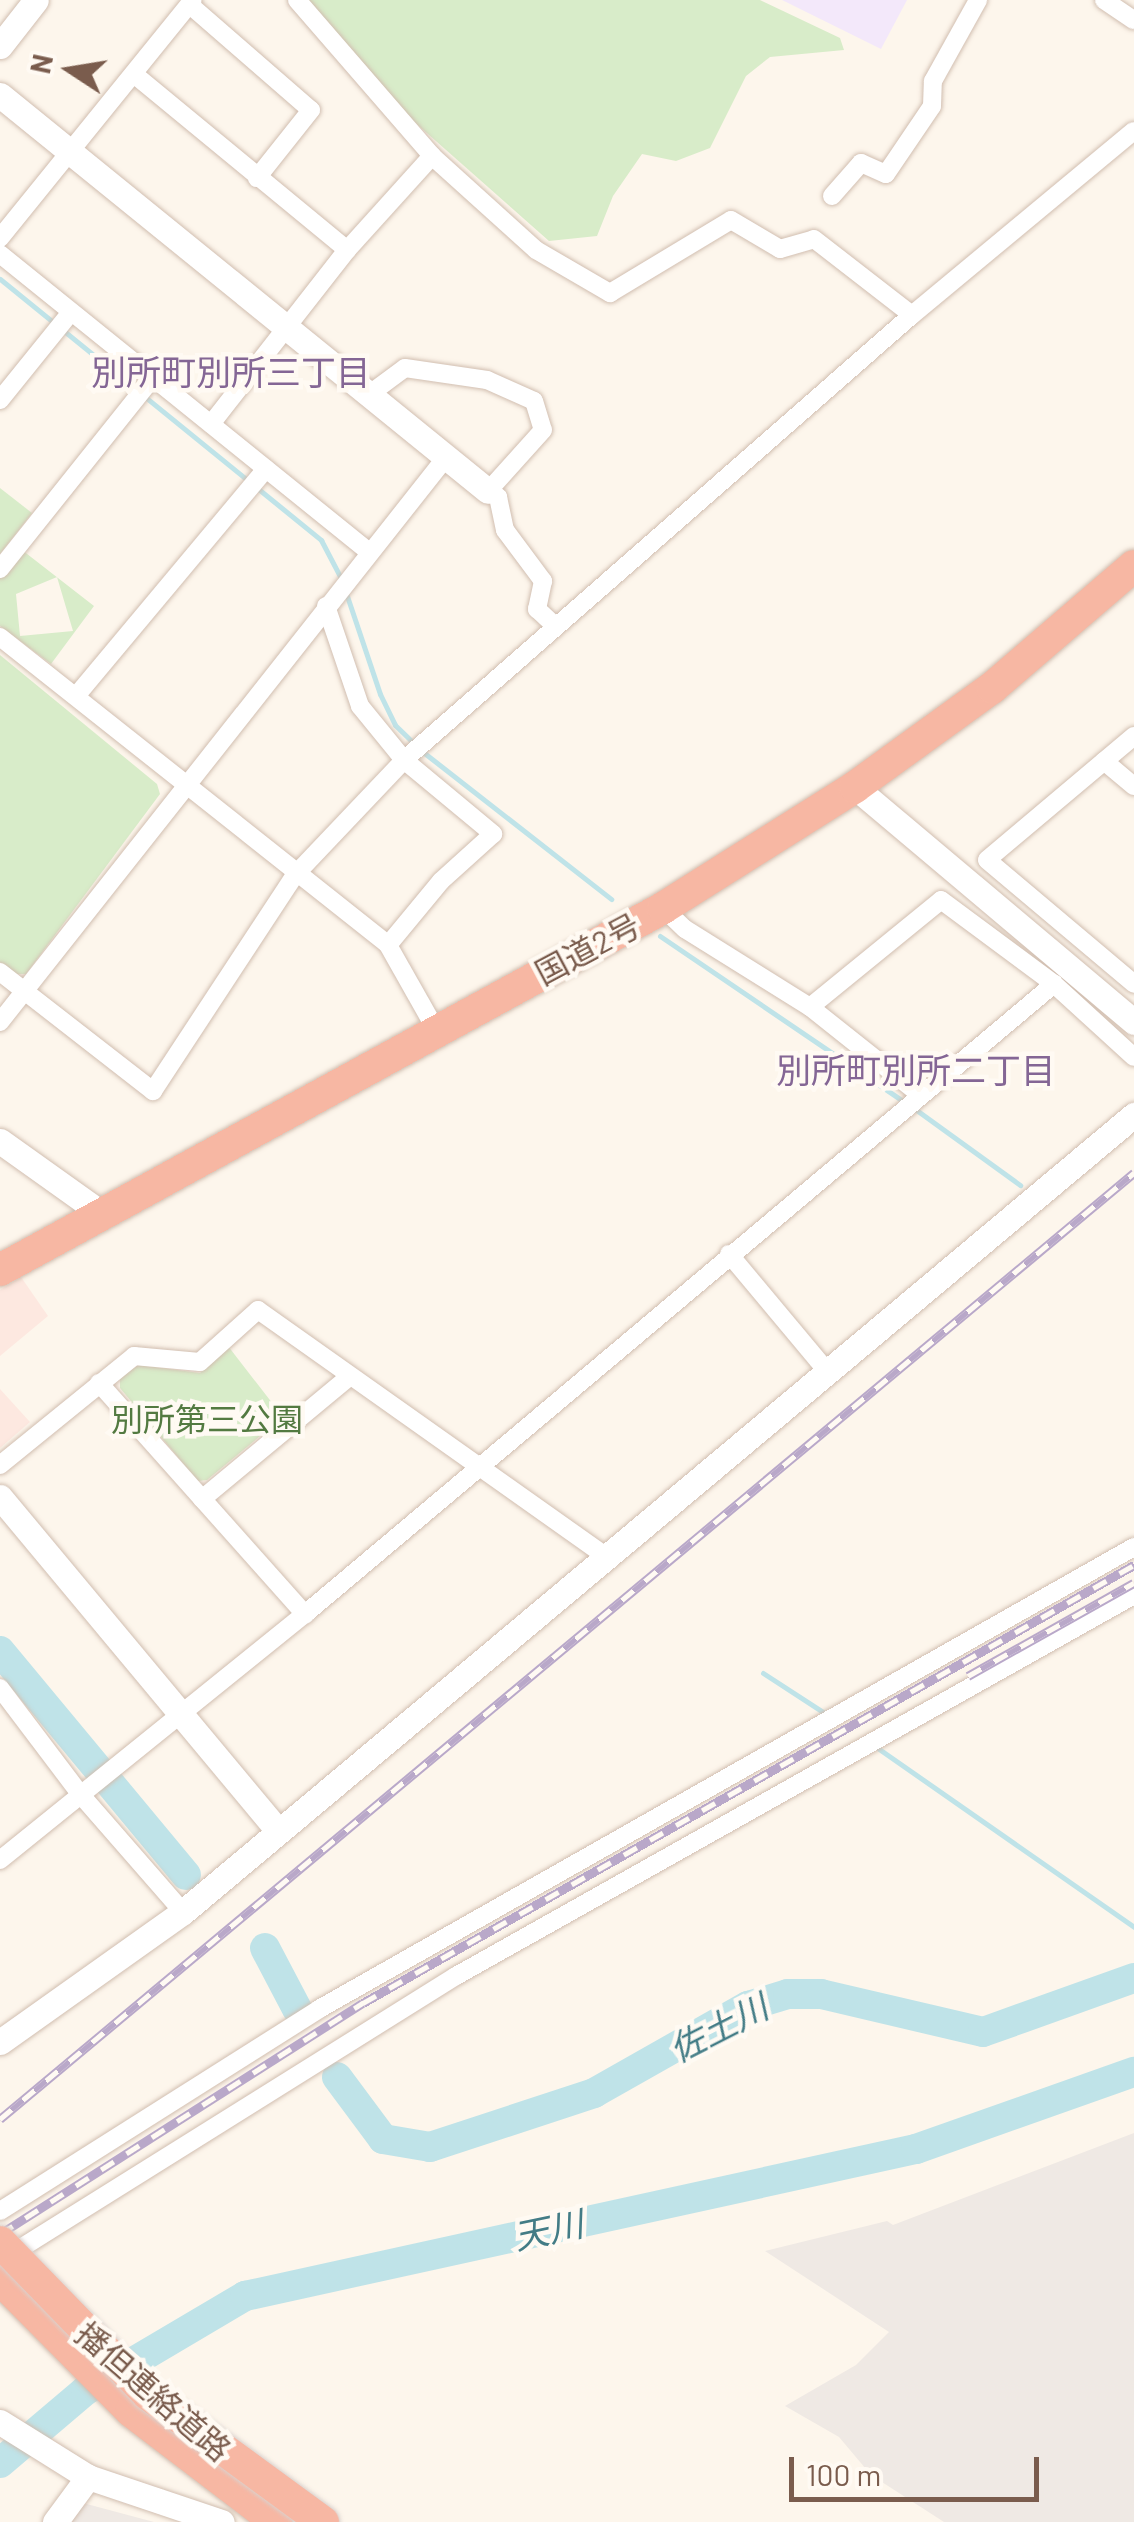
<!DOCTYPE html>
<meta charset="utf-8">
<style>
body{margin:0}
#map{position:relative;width:1134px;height:2522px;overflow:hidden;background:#fdf6ec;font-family:Barlow,"Noto Sans JP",sans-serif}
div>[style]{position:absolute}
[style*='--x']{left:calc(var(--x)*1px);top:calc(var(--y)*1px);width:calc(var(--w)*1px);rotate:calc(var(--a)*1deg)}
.commercial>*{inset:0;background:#fde8e0}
.industrial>*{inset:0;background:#efe9e4}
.education>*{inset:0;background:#f3e8fa}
.green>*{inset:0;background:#d8ecc9}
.stream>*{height:5px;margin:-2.5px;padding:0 2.5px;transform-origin:2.5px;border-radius:2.5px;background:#bfe3e8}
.river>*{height:30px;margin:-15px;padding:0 15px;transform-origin:15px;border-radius:15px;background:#bfe3e8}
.roads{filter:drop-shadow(0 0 2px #d1beb0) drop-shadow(0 0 2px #d1beb0)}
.street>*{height:18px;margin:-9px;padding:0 9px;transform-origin:9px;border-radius:9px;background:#fff}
.secondary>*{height:25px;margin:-12.5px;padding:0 12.5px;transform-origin:12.5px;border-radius:12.5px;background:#fff}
.highway>*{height:32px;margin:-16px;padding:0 16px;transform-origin:16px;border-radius:16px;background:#f7b7a3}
.rail>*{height:9px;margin-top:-4.5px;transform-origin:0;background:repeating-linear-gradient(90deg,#fffaf3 0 15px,#b9a8c9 0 30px);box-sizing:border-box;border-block:2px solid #b9a8c9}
.bridges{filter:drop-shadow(0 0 2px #dad1cd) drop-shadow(0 0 2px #dad1cd)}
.highway-bridge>*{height:32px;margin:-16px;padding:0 16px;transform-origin:16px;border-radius:16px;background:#f7b7a3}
span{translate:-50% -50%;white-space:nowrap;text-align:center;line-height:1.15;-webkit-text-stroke:9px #fffaf3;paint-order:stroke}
.street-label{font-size:32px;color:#7a5c4d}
.park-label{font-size:32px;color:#537a41}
.neighbourhood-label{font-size:35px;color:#846695}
.water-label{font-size:35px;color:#437c86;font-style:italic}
.north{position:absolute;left:20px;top:20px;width:100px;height:100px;-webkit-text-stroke:8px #fffaf3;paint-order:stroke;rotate:282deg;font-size:28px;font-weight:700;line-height:40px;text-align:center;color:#7a5c4d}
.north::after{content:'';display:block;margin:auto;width:35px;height:45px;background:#7a5c4d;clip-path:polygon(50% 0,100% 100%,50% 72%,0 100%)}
.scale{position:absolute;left:789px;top:2457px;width:250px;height:45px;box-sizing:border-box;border:5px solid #7a5c4d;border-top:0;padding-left:12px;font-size:30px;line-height:35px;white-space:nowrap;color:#7a5c4d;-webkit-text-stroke:8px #fffaf3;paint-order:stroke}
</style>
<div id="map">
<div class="commercial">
<i style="clip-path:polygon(21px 1277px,48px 1316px,0 1356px,0 1290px)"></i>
<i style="clip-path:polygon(0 1389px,30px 1422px,0 1448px)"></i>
</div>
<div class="industrial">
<i style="clip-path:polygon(1134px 2133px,1134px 2522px,944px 2522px,871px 2475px,839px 2437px,785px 2406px,856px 2365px,889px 2332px,765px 2251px,887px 2221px,893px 2225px)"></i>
<i style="clip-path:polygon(83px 2503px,154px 2522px,68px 2522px)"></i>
</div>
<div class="education">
<i style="clip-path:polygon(782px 0,907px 0,881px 49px)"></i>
</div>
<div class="green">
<i style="clip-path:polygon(291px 0,760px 0,840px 38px,844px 50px,770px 57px,746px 76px,710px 148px,676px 161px,642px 154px,613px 196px,597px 236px,549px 241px,342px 58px)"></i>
<i style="clip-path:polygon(0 488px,32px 513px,0 554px)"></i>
<i style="clip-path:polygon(evenodd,22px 550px,94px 606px,51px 664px,0 626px,0 578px,22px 550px,57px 577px,73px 631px,20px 636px,16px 594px,57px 577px)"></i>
<i style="clip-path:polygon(0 655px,157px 784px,160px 794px,26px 974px,14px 974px,0 962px)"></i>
<i style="clip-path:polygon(228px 1346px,283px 1417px,207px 1480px,198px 1481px,120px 1388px,120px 1376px,139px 1365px,200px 1373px)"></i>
</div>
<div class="stream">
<i style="--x:0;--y:279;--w:414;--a:39.1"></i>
<i style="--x:321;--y:540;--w:47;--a:62.4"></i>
<i style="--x:346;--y:593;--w:107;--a:71.4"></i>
<i style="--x:380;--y:694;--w:34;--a:64"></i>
<i style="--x:395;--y:725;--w:28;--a:44"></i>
<i style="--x:423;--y:752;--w:239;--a:38"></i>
<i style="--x:660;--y:936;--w:297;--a:34.2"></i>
<i style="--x:915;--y:1109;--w:130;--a:35.9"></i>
<i style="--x:763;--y:1673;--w:75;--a:33.1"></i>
<i style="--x:879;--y:1749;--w:311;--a:34.9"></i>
</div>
<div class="river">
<i style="--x:0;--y:1651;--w:291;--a:50.3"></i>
<i style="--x:265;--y:1948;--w:69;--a:62.3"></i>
<i style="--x:337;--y:2077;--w:77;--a:53.4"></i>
<i style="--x:383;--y:2139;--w:48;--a:9.7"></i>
<i style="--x:430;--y:2147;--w:173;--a:-18.2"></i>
<i style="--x:594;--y:2093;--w:177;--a:-29.5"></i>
<i style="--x:748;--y:2006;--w:42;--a:-16.7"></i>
<i style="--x:788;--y:1994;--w:33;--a:0"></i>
<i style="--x:821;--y:1994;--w:166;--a:13.2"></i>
<i style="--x:983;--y:2032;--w:160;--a:-19.7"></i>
<i style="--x:0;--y:2463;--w:113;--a:-40.3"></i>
<i style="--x:86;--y:2390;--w:185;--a:-30.6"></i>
<i style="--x:245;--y:2296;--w:687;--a:-12.36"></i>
<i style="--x:916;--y:2149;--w:231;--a:-19.5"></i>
</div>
<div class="roads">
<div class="street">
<i style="--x:297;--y:0;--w:206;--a:49.1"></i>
<i style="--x:432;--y:156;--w:140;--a:42.1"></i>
<i style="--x:536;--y:250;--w:86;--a:30.2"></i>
<i style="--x:610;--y:293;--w:141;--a:-31.1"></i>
<i style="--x:731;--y:220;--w:57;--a:30.6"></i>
<i style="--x:780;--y:249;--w:35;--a:-16"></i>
<i style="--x:814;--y:239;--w:124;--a:37.8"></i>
<i style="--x:1104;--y:0;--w:36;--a:34"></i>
<i style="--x:190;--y:5;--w:160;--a:41"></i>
<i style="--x:311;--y:110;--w:87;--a:128.5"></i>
<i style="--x:135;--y:75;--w:275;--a:39.5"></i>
<i style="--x:832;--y:196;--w:44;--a:-48.7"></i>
<i style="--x:861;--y:163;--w:27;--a:24"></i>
<i style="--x:886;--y:174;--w:82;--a:-55.9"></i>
<i style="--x:932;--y:106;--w:25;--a:-88"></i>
<i style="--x:933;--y:81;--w:93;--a:-60.9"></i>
<i style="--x:0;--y:238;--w:306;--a:-51"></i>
<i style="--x:0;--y:254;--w:474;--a:38.9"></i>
<i style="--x:367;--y:396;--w:47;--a:-36.4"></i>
<i style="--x:405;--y:368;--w:83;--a:8.3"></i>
<i style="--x:487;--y:380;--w:51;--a:24.1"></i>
<i style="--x:534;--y:401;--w:30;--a:73"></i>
<i style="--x:543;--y:430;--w:82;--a:132"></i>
<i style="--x:488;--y:491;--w:12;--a:31"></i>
<i style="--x:498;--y:497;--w:34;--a:78"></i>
<i style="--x:505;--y:530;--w:64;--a:53.3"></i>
<i style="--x:543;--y:581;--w:29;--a:102"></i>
<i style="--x:537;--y:609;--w:26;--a:43"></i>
<i style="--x:0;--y:400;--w:113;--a:-51.1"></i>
<i style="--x:211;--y:424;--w:221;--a:-52"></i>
<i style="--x:347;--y:250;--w:127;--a:-47.9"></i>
<i style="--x:0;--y:569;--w:246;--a:-51.4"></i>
<i style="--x:326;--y:606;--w:106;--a:71.2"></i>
<i style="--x:360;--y:706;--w:70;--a:50.8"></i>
<i style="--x:404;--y:760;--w:116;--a:39.7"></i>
<i style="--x:493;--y:834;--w:70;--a:137.9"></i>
<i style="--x:441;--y:881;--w:83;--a:129.6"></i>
<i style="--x:0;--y:637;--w:495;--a:38.4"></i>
<i style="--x:388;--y:945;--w:95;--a:60.5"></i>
<i style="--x:76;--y:696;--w:296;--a:-50.1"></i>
<i style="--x:1134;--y:736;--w:192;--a:139.9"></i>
<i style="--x:987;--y:860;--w:192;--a:40.1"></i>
<i style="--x:1104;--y:761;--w:39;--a:40"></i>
<i style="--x:663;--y:908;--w:30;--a:44"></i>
<i style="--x:685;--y:929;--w:147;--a:32"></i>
<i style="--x:810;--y:1007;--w:138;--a:38.5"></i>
<i style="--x:0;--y:972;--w:194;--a:37.9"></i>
<i style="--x:153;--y:1091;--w:258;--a:-56.7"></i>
<i style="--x:295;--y:875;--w:158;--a:-46.5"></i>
<i style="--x:404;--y:760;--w:675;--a:-41.22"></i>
<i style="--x:912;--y:315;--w:288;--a:-39.7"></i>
<i style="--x:810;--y:1007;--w:169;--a:-39.2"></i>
<i style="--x:941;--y:900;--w:141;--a:36.6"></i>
<i style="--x:1054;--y:984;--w:108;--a:42.4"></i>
<i style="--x:0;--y:1022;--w:715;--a:-51.7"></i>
<i style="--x:729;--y:1254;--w:153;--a:50.1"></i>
<i style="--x:99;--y:1383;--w:310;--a:48.3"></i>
<i style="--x:0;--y:1465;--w:173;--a:-39.1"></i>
<i style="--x:134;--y:1356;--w:66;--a:5.2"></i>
<i style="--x:200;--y:1362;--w:78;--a:-41.9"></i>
<i style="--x:258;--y:1310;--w:425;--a:35.3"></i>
<i style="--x:202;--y:1499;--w:191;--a:-39.7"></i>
<i style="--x:0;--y:1688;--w:134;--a:52.9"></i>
<i style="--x:81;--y:1795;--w:155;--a:48.9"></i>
<i style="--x:0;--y:1860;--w:392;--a:-38.9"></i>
<i style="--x:305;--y:1614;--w:979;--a:-40.07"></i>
<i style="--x:0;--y:2211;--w:378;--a:-32.3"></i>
<i style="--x:319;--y:2009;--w:937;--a:-29.55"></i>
<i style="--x:5;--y:2258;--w:532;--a:-32.02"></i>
<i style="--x:456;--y:1976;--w:778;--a:-29.33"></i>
</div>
<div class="secondary">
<i style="--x:0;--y:46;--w:58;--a:-52"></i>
<i style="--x:0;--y:95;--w:628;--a:39.06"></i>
<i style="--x:855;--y:787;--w:365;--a:40.1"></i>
<i style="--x:0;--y:1141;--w:124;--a:35.5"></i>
<i style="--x:0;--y:1497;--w:432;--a:50.2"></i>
<i style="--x:0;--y:2042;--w:224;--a:-35.4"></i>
<i style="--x:183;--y:1912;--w:1241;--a:-39.97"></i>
<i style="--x:0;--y:2422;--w:104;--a:32"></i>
<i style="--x:88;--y:2477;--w:141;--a:18.6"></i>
<i style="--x:55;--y:2522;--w:56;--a:-53.7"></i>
</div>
<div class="highway">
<i style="--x:0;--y:1270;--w:755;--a:-28.63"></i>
<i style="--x:663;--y:908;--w:227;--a:-32.2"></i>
<i style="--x:855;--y:787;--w:169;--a:-35.9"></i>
<i style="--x:992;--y:688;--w:187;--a:-40.7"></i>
<i style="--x:0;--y:2279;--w:186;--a:45.2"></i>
<i style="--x:131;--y:2411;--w:183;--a:37.4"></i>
</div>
</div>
<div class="rail">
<i style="--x:968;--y:1676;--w:190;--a:-29.3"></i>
<i style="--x:0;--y:2119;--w:1477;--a:-39.84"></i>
<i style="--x:0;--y:2234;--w:430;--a:-32.5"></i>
<i style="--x:363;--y:2003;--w:887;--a:-29.6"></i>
</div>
<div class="bridges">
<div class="highway-bridge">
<i style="--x:0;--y:2242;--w:212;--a:45.8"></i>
<i style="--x:148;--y:2394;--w:217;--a:36.2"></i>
</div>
</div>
<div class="street-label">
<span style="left:587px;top:948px;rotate:-28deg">国道2号</span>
<span style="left:154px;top:2391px;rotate:41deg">播但連絡道路</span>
</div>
<div class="park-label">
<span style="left:207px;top:1418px">別所第三公園</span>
</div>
<div class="neighbourhood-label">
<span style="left:231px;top:371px">別所町別所三丁目</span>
<span style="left:916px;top:1069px">別所町別所二丁目</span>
</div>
<div class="water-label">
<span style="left:718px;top:2027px;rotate:-27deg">佐土川</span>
<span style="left:548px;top:2229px;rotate:-12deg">天川</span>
</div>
<div class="north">N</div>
<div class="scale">100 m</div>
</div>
